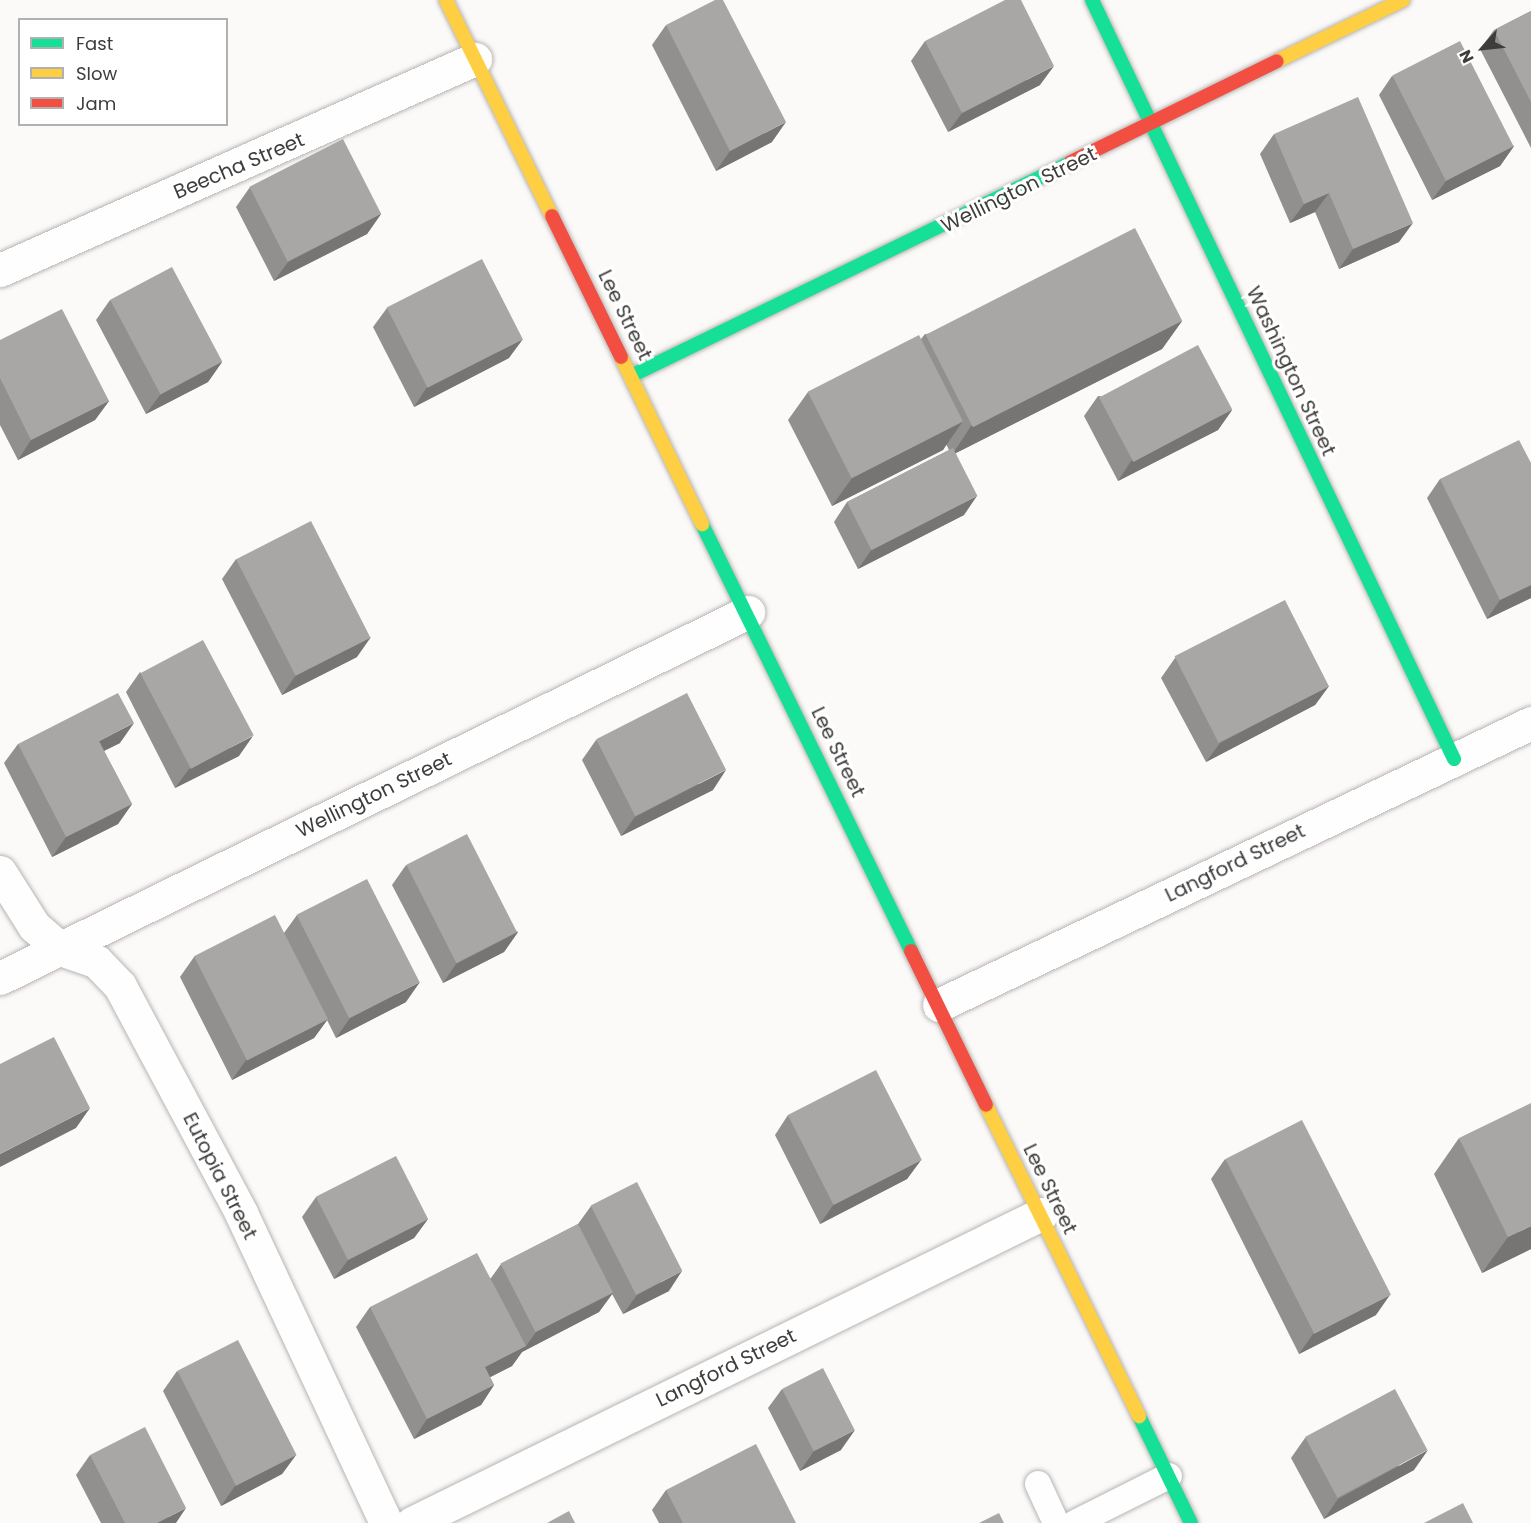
<!DOCTYPE html>
<style>
body{margin:0}
#map{position:relative;width:1531px;height:1523px;overflow:hidden;background:#fcfaf8;font-family:Poppins,sans-serif}
div>[style]{position:absolute}
[style*='--x']{left:calc(var(--x)*1px);top:calc(var(--y)*1px);width:calc(var(--w)*1px);rotate:calc(var(--a)*1deg)}
.roads{filter:drop-shadow(0 0 2px #b7b5b3) drop-shadow(0 0 2px #b7b5b3)}
.lane>*{height:26px;margin:-13px;padding:0 13px;transform-origin:13px;border-radius:13px;background:#fffefe}
.street>*{height:33px;margin:-16.5px;padding:0 16.5px;transform-origin:16.5px;border-radius:16.5px;background:#fffefe}
.fast>*{height:14px;margin:-7px;padding:0 7px;transform-origin:7px;border-radius:7px;background:#16e098}
.slow>*{height:14px;margin:-7px;padding:0 7px;transform-origin:7px;border-radius:7px;background:#ffcf43}
.jam>*{height:14px;margin:-7px;padding:0 7px;transform-origin:7px;border-radius:7px;background:#f24e42}
.wall>*{inset:0;background:#91908f}
.shaded-wall>*{inset:0;background:#767574}
.building>*{inset:0;background:#a9a7a6;transform-origin:0 0}
span{translate:-50% -50%;white-space:nowrap;text-align:center;line-height:1.15;-webkit-text-stroke:6px #fff;paint-order:stroke}
.street-label{font-size:20px;color:#3e3d3b}
.legend{position:absolute;left:18px;top:18px;width:210px;height:108px;box-sizing:border-box;background:#fff;border:2px solid #b2b1b1;margin:0;padding:8px 10px;list-style:none;font-size:18px;color:#3e3d3b}
.legend li{display:flex;align-items:center;gap:12px;height:30px}
.legend b{width:30px;border:2px solid #b2b1b1}
.north{position:absolute;left:1453px;top:18px;width:60px;height:60px;-webkit-text-stroke:4px #fff;paint-order:stroke;rotate:243deg;font-size:16px;font-weight:700;line-height:24px;text-align:center;color:#3e3d3b}
.north::after{content:'';display:block;margin:auto;width:21px;height:27px;background:#3e3d3b;clip-path:polygon(50% 0,100% 100%,50% 72%,0 100%)}
</style>
<div id="map">
<div class="roads">
<div class="lane">
<i style="--x:1038;--y:1484;--w:43;--a:65.2"></i>
<i style="--x:1075;--y:1523;--w:105;--a:-26.6"></i>
</div>
<div class="street">
<i style="--x:0;--y:270;--w:520;--a:-23.95"></i>
<i style="--x:0;--y:872;--w:64;--a:57.8"></i>
<i style="--x:34;--y:926;--w:35;--a:41"></i>
<i style="--x:60;--y:949;--w:39;--a:19"></i>
<i style="--x:97;--y:962;--w:33;--a:46"></i>
<i style="--x:120;--y:986;--w:257;--a:61.9"></i>
<i style="--x:241;--y:1213;--w:342;--a:64.9"></i>
<i style="--x:0;--y:978;--w:833;--a:-26.07"></i>
<i style="--x:939;--y:1005;--w:656;--a:-25.47"></i>
<i style="--x:412;--y:1523;--w:701;--a:-26.16"></i>
</div>
<div class="fast">
<i style="--x:1092;--y:0;--w:841;--a:64.5"></i>
<i style="--x:633;--y:375;--w:487;--a:-25.9"></i>
<i style="--x:702;--y:524;--w:475;--a:63.9"></i>
<i style="--x:1139;--y:1416;--w:119;--a:64.1"></i>
</div>
<div class="slow">
<i style="--x:446;--y:0;--w:241;--a:63.9"></i>
<i style="--x:1277;--y:61;--w:140;--a:-25.8"></i>
<i style="--x:621;--y:357;--w:186;--a:64.1"></i>
<i style="--x:986;--y:1105;--w:347;--a:63.8"></i>
</div>
<div class="jam">
<i style="--x:1071;--y:162;--w:229;--a:-26.1"></i>
<i style="--x:552;--y:216;--w:157;--a:63.9"></i>
<i style="--x:911;--y:951;--w:171;--a:64"></i>
</div>
</div>
<div class="wall">
<i style="clip-path:polygon(1531px 11px,1531px 148px,1480px 49px,1494px 30px)"></i>
<i style="clip-path:polygon(666px 25px,772px 142px,716px 171px,652px 45px)"></i>
<i style="clip-path:polygon(925px 41px,1040px 85px,948px 132px,911px 61px)"></i>
<i style="clip-path:polygon(1392px 76px,1514px 146px,1500px 166px,1432px 200px,1379px 95px)"></i>
<i style="clip-path:polygon(1274px 134px,1399px 242px,1339px 269px,1315px 212px,1290px 223px,1260px 154px)"></i>
<i style="clip-path:polygon(250px 187px,381px 214px,367px 234px,274px 281px,236px 207px)"></i>
<i style="clip-path:polygon(110px 300px,222px 362px,208px 382px,146px 414px,96px 320px)"></i>
<i style="clip-path:polygon(387px 308px,509px 358px,414px 407px,373px 327px)"></i>
<i style="clip-path:polygon(1182px 321px,1162px 349px,956px 453px,964px 515px,858px 569px,834px 522px,847px 502px,949px 450px,946px 444px,943px 450px,832px 506px,788px 420px,808px 392px,921px 339px,925px 334px)"></i>
<i style="clip-path:polygon(0 340px,109px 401px,95px 420px,18px 460px,0 425px)"></i>
<i style="clip-path:polygon(1098px 396px,1232px 410px,1218px 430px,1118px 481px,1084px 416px)"></i>
<i style="clip-path:polygon(1531px 463px,1531px 598px,1487px 619px,1427px 498px,1440px 479px)"></i>
<i style="clip-path:polygon(236px 559px,357px 657px,282px 695px,222px 579px)"></i>
<i style="clip-path:polygon(1175px 658px,1329px 686px,1315px 705px,1206px 762px,1161px 678px)"></i>
<i style="clip-path:polygon(140px 672px,239px 756px,175px 788px,126px 692px)"></i>
<i style="clip-path:polygon(596px 740px,713px 790px,621px 836px,582px 760px)"></i>
<i style="clip-path:polygon(120px 743px,104px 751px,132px 804px,118px 824px,52px 857px,4px 763px,18px 744px)"></i>
<i style="clip-path:polygon(406px 865px,518px 932px,504px 952px,443px 983px,392px 885px)"></i>
<i style="clip-path:polygon(297px 915px,406px 1002px,336px 1038px,327px 1020px,314px 1038px,232px 1080px,180px 977px,194px 957px,284px 933px)"></i>
<i style="clip-path:polygon(788px 1115px,921px 1160px,907px 1179px,820px 1224px,775px 1135px)"></i>
<i style="clip-path:polygon(1459px 1138px,1531px 1249px,1482px 1273px,1434px 1174px)"></i>
<i style="clip-path:polygon(1225px 1159px,1376px 1315px,1299px 1354px,1211px 1179px)"></i>
<i style="clip-path:polygon(316px 1197px,428px 1219px,414px 1238px,334px 1279px,302px 1217px)"></i>
<i style="clip-path:polygon(591px 1206px,669px 1291px,623px 1314px,612px 1294px,599px 1312px,522px 1352px,512px 1366px,490px 1377px,494px 1385px,481px 1405px,414px 1439px,356px 1327px,370px 1307px,491px 1278px,501px 1264px,578px 1224px)"></i>
<i style="clip-path:polygon(177px 1371px,296px 1455px,282px 1474px,221px 1506px,163px 1391px)"></i>
<i style="clip-path:polygon(782px 1389px,841px 1450px,800px 1471px,768px 1408px)"></i>
<i style="clip-path:polygon(1305px 1438px,1414px 1470px,1324px 1519px,1291px 1458px)"></i>
<i style="clip-path:polygon(90px 1455px,176px 1523px,101px 1523px,76px 1475px)"></i>
<i style="clip-path:polygon(666px 1490px,796px 1523px,659px 1523px,652px 1510px)"></i>
</div>
<div class="shaded-wall">
<i style="clip-path:polygon(1054px 66px,1040px 85px,948px 132px,962px 113px)"></i>
<i style="clip-path:polygon(786px 122px,772px 142px,716px 171px,730px 151px)"></i>
<i style="clip-path:polygon(1514px 146px,1500px 166px,1432px 200px,1446px 181px)"></i>
<i style="clip-path:polygon(1329px 193px,1315px 212px,1290px 223px,1304px 204px)"></i>
<i style="clip-path:polygon(381px 214px,367px 234px,274px 281px,288px 262px)"></i>
<i style="clip-path:polygon(1413px 223px,1399px 242px,1339px 269px,1353px 249px)"></i>
<i style="clip-path:polygon(1182px 321px,1162px 349px,952px 455px,971px 426px)"></i>
<i style="clip-path:polygon(523px 339px,509px 358px,414px 407px,427px 387px)"></i>
<i style="clip-path:polygon(222px 362px,208px 382px,146px 414px,160px 395px)"></i>
<i style="clip-path:polygon(109px 401px,95px 420px,18px 460px,31px 440px)"></i>
<i style="clip-path:polygon(1232px 410px,1218px 430px,1118px 481px,1131px 461px)"></i>
<i style="clip-path:polygon(963px 421px,943px 450px,832px 506px,852px 478px)"></i>
<i style="clip-path:polygon(977px 496px,964px 515px,858px 569px,872px 549px)"></i>
<i style="clip-path:polygon(1531px 585px,1531px 598px,1487px 619px,1500px 600px)"></i>
<i style="clip-path:polygon(371px 637px,357px 657px,282px 695px,296px 675px)"></i>
<i style="clip-path:polygon(1329px 686px,1315px 705px,1206px 762px,1220px 743px)"></i>
<i style="clip-path:polygon(134px 723px,120px 743px,85px 760px,99px 741px)"></i>
<i style="clip-path:polygon(253px 736px,239px 756px,175px 788px,189px 769px)"></i>
<i style="clip-path:polygon(726px 770px,713px 790px,621px 836px,635px 817px)"></i>
<i style="clip-path:polygon(132px 804px,118px 824px,52px 857px,66px 837px)"></i>
<i style="clip-path:polygon(518px 932px,504px 952px,443px 983px,456px 964px)"></i>
<i style="clip-path:polygon(420px 982px,406px 1002px,336px 1038px,350px 1018px)"></i>
<i style="clip-path:polygon(328px 1019px,314px 1038px,232px 1080px,246px 1060px)"></i>
<i style="clip-path:polygon(90px 1108px,76px 1128px,0 1167px,0 1154px)"></i>
<i style="clip-path:polygon(921px 1160px,907px 1179px,820px 1224px,834px 1204px)"></i>
<i style="clip-path:polygon(428px 1219px,414px 1238px,334px 1279px,348px 1260px)"></i>
<i style="clip-path:polygon(1531px 1226px,1531px 1249px,1482px 1273px,1508px 1237px)"></i>
<i style="clip-path:polygon(682px 1271px,669px 1291px,623px 1314px,637px 1295px)"></i>
<i style="clip-path:polygon(613px 1293px,599px 1312px,522px 1352px,512px 1366px,471px 1387px,485px 1367px,526px 1346px,536px 1332px)"></i>
<i style="clip-path:polygon(1390px 1295px,1376px 1315px,1299px 1354px,1313px 1334px)"></i>
<i style="clip-path:polygon(494px 1385px,481px 1405px,414px 1439px,427px 1419px)"></i>
<i style="clip-path:polygon(855px 1430px,841px 1450px,800px 1471px,814px 1451px)"></i>
<i style="clip-path:polygon(1428px 1450px,1414px 1470px,1324px 1519px,1338px 1499px)"></i>
<i style="clip-path:polygon(296px 1455px,282px 1474px,221px 1506px,235px 1486px)"></i>
<i style="clip-path:polygon(186px 1508px,176px 1523px,157px 1523px)"></i>
</div>
<div class="building">
<i style="clip-path:polygon(715px 0,723px 0,786px 122px,730px 151px,666px 25px)"></i>
<i style="clip-path:polygon(1005px 0,1021px 0,1054px 66px,962px 113px,925px 41px)"></i>
<i style="clip-path:polygon(1531px 11px,1531px 102px,1494px 30px)"></i>
<i style="left:1460px;top:41px;width:118px;height:76px;rotate:63deg"></i>
<i style="clip-path:polygon(1358px 97px,1413px 223px,1353px 249px,1329px 193px,1304px 204px,1274px 134px)"></i>
<i style="left:343px;top:139px;width:84px;height:105px;rotate:63deg"></i>
<i style="left:1135px;top:228px;width:104px;height:235px;rotate:63deg"></i>
<i style="left:482px;top:259px;width:90px;height:107px;rotate:63deg"></i>
<i style="left:172px;top:267px;width:107px;height:70px;rotate:62deg"></i>
<i style="clip-path:polygon(62px 309px,109px 401px,31px 440px,0 378px,0 340px)"></i>
<i style="left:919px;top:335px;width:97px;height:125px;rotate:63deg"></i>
<i style="left:1198px;top:345px;width:73px;height:112px;rotate:62deg"></i>
<i style="clip-path:polygon(1519px 440px,1531px 463px,1531px 585px,1500px 600px,1440px 479px)"></i>
<i style="left:953px;top:448px;width:54px;height:119px;rotate:63deg"></i>
<i style="left:311px;top:521px;width:131px;height:84px;rotate:63deg"></i>
<i style="left:1285px;top:600px;width:97px;height:124px;rotate:63deg"></i>
<i style="left:203px;top:640px;width:108px;height:71px;rotate:62deg"></i>
<i style="clip-path:polygon(118px 693px,134px 723px,99px 741px,132px 804px,66px 837px,18px 744px)"></i>
<i style="left:687px;top:693px;width:86px;height:102px;rotate:63deg"></i>
<i style="left:467px;top:834px;width:110px;height:68px;rotate:63deg"></i>
<i style="left:367px;top:879px;width:116px;height:79px;rotate:63deg"></i>
<i style="left:275px;top:915px;width:117px;height:91px;rotate:63deg"></i>
<i style="clip-path:polygon(54px 1037px,90px 1108px,0 1154px,0 1064px)"></i>
<i style="left:876px;top:1070px;width:101px;height:99px;rotate:63deg"></i>
<i style="clip-path:polygon(1531px 1103px,1531px 1226px,1508px 1237px,1459px 1138px)"></i>
<i style="left:1302px;top:1120px;width:196px;height:86px;rotate:63deg"></i>
<i style="left:396px;top:1156px;width:71px;height:90px;rotate:63deg"></i>
<i style="left:637px;top:1182px;width:100px;height:52px;rotate:63deg"></i>
<i style="left:578px;top:1224px;width:77px;height:87px;rotate:63deg"></i>
<i style="clip-path:polygon(477px 1253px,526px 1346px,485px 1367px,494px 1385px,427px 1419px,370px 1307px)"></i>
<i style="left:238px;top:1340px;width:129px;height:68px;rotate:63deg"></i>
<i style="left:823px;top:1368px;width:70px;height:46px;rotate:63deg"></i>
<i style="left:1395px;top:1389px;width:69px;height:102px;rotate:62deg"></i>
<i style="clip-path:polygon(145px 1427px,186px 1508px,157px 1523px,125px 1523px,90px 1455px)"></i>
<i style="clip-path:polygon(756px 1444px,796px 1523px,683px 1523px,666px 1490px)"></i>
<i style="clip-path:polygon(1463px 1503px,1473px 1523px,1424px 1523px)"></i>
<i style="clip-path:polygon(569px 1511px,575px 1523px,547px 1523px)"></i>
<i style="clip-path:polygon(999px 1513px,1004px 1523px,979px 1523px)"></i>
</div>
<div class="street-label">
<span style="left:239px;top:166px;rotate:-23deg">Beecha Street</span>
<span style="left:1019px;top:190px;rotate:-26deg">Wellington Street</span>
<span style="left:625px;top:315px;rotate:64deg">Lee Street</span>
<span style="left:1291px;top:371px;rotate:65deg">Washington Street</span>
<span style="left:838px;top:752px;rotate:64deg">Lee Street</span>
<span style="left:374px;top:795px;rotate:-26deg">Wellington Street</span>
<span style="left:1235px;top:863px;rotate:-26deg">Langford Street</span>
<span style="left:220px;top:1176px;rotate:63deg">Eutopia Street</span>
<span style="left:1050px;top:1189px;rotate:64deg">Lee Street</span>
<span style="left:726px;top:1368px;rotate:-26deg">Langford Street</span>
</div>
<ul class="legend">
<li><b style="height:8px;background:#16e098"></b>Fast</li>
<li><b style="height:8px;background:#ffcf43"></b>Slow</li>
<li><b style="height:8px;background:#f24e42"></b>Jam</li>
</ul>
<div class="north">N</div>
</div>
